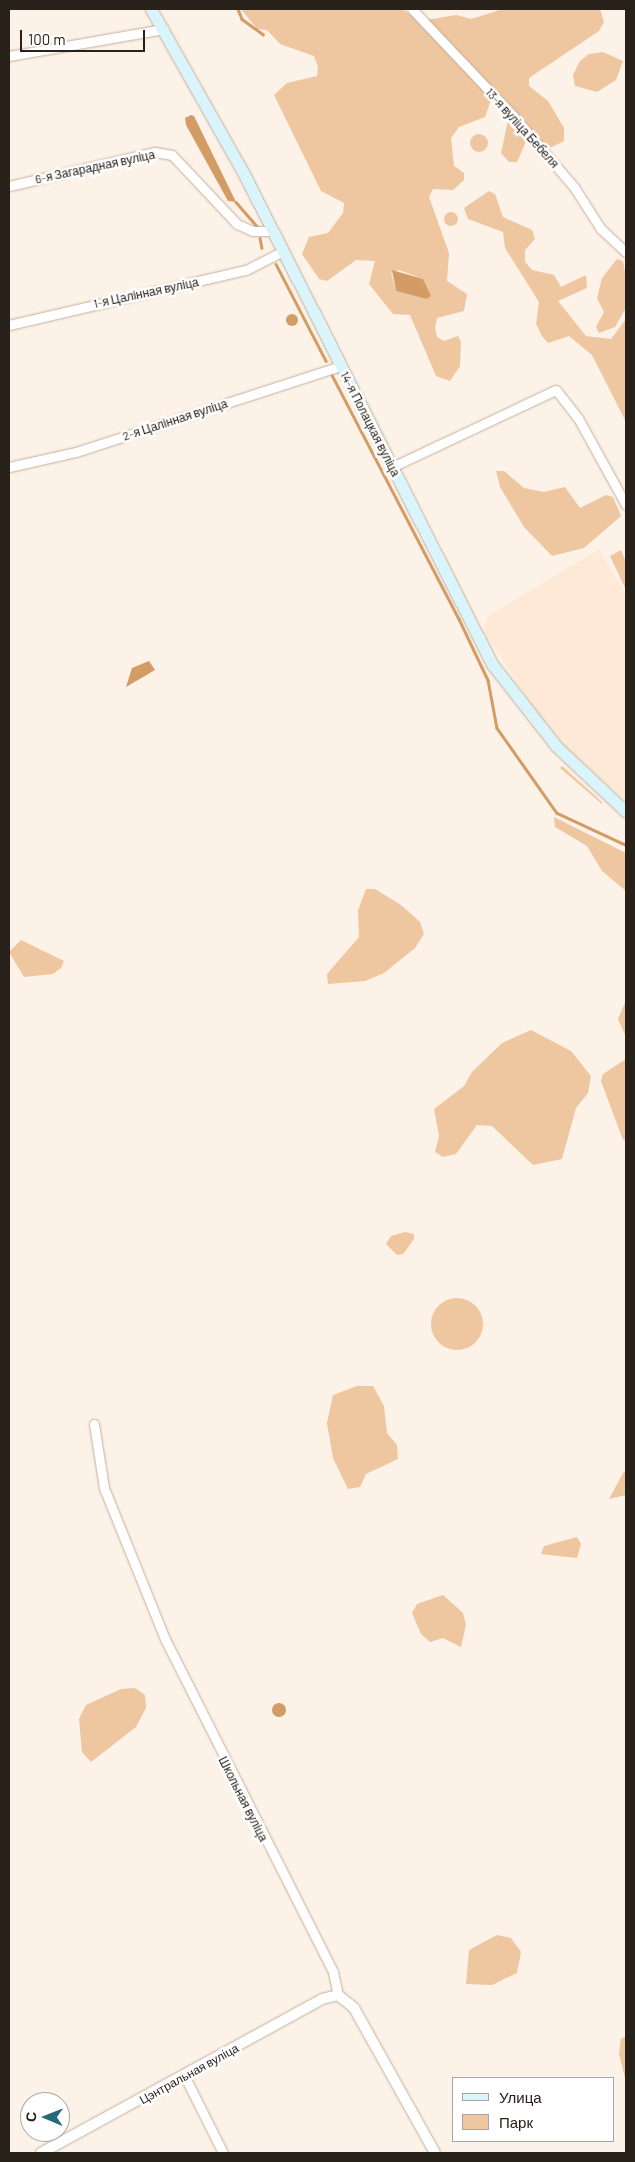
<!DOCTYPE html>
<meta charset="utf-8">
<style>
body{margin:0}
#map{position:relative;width:635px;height:2162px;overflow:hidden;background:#fdf2e7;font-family:Barlow,sans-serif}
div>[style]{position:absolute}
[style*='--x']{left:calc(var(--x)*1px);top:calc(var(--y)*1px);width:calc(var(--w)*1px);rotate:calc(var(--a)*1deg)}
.built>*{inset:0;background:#fde9d6}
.green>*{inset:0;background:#eec6a0}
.round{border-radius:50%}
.water>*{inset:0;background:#d39c65}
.stream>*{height:2.5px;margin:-1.25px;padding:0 1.25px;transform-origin:1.25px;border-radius:1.25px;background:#d39c65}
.roads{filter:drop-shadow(0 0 1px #c2b09f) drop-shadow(0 0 1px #c2b09f)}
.minor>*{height:9px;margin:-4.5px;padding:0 4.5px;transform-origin:4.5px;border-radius:4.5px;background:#fff}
.tertiary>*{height:10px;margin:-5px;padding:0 5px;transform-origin:5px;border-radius:5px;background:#fff}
.secondary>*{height:11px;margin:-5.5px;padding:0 5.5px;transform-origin:5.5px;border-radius:5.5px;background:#d9f4fb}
span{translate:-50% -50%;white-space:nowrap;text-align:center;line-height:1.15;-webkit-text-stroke:5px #fff;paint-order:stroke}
.street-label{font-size:12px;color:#28211a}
.frame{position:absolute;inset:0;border:10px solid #28211a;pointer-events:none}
.legend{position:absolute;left:452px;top:2077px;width:162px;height:65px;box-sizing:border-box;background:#fff;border:1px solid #a9a6a3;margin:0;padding:6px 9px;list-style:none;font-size:15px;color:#28211a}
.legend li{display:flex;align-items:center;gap:10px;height:25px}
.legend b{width:25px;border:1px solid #a9a6a3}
.north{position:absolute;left:20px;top:2092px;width:50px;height:50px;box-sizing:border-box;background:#fff;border:1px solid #a9a6a3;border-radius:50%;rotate:271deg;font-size:14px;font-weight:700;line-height:20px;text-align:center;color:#28211a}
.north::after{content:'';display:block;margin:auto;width:18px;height:22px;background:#25697a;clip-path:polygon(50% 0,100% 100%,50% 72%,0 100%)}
.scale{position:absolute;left:20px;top:30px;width:125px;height:22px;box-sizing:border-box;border:2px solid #28211a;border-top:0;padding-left:6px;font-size:15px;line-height:18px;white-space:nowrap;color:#28211a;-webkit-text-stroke:4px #fff;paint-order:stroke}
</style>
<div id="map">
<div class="built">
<i style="clip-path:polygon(599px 549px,626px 595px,626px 801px,570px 752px,537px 713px,483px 630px,488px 616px)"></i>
</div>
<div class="green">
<i style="clip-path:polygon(evenodd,241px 9px,402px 9px,420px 21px,456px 15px,471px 19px,503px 9px,600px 9px,604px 22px,599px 31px,529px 78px,529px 86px,548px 101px,564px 128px,564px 141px,550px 148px,528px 137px,517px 162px,509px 162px,501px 153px,511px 107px,499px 93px,492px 97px,485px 117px,459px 127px,451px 138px,454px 166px,464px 173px,464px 180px,453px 190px,433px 189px,429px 197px,449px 253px,447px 281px,467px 294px,464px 311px,437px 318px,435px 328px,437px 337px,444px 341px,458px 336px,461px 342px,460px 366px,450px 381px,436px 376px,410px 315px,393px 314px,369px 284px,375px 261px,356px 260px,327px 281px,319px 279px,302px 254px,309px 237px,328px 233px,343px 213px,344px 203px,321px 191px,274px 95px,287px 83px,317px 76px,318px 67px,314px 56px,280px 44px,267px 30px,257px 29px,241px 9px,399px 270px,423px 279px,426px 299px,396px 291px,391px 273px,399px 270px)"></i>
<i style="clip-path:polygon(603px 52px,623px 61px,616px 80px,597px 92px,575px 86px,573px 75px,580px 61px,589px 54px)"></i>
<i class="round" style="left:470px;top:134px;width:18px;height:18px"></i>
<i style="clip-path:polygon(489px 191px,495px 194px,503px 217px,532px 230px,535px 239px,525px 250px,525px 262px,532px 270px,554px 275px,561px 287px,586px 275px,587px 288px,558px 301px,586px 336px,611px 339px,626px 319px,626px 422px,592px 355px,569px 336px,548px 343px,542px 336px,536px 324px,539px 302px,505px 248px,503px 232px,468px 219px,464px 208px)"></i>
<i class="round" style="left:444px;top:212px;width:14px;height:14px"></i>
<i style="clip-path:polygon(617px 259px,623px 261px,626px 277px,626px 308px,615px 327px,599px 333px,596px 327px,604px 312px,597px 298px,602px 278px)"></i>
<i style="clip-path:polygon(496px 471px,504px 471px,524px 488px,544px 492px,565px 487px,580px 508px,606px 495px,613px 497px,621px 516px,584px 548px,552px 556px,524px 527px,500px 487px)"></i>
<i style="clip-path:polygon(621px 550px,626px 562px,626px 590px,610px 556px)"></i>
<i style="clip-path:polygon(562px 766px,602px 802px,602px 804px,560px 768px)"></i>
<i style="clip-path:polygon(554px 817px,626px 853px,626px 891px,602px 871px,587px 846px,555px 827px)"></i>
<i style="clip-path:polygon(366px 889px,375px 889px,401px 905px,420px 922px,424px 934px,415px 948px,384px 973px,365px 981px,328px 984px,327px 974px,359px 937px,358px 910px)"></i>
<i style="clip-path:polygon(21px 940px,64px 961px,61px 968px,53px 974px,24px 977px,9px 952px)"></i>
<i style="clip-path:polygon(626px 1000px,626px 1037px,618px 1019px)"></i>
<i style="clip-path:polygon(531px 1030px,571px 1051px,591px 1076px,588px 1093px,576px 1108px,562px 1159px,533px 1165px,492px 1126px,477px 1125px,456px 1154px,443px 1157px,435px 1152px,439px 1136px,434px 1109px,464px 1086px,472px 1072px,502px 1043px)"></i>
<i style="clip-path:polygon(626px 1059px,626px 1140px,623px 1140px,601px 1081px,603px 1074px)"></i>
<i style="clip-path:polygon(405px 1232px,414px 1234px,414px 1239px,403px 1254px,397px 1255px,386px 1244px,391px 1236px)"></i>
<i class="round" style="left:431px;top:1298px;width:52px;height:52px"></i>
<i style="clip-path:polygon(357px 1386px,373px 1386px,384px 1406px,387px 1433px,397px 1445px,398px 1459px,366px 1474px,360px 1487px,348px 1489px,333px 1458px,327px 1423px,333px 1395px)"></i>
<i style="clip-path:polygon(626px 1470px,626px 1495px,609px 1499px,623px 1473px)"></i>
<i style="clip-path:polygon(577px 1537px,581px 1544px,577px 1558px,541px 1554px,544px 1546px)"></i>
<i style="clip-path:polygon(443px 1595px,463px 1613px,466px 1625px,461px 1647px,443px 1638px,430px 1642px,421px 1634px,412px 1613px,417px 1604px)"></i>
<i style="clip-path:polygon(135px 1688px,145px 1695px,146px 1708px,136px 1727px,91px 1762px,82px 1752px,79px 1719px,86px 1705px,121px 1689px)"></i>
<i style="clip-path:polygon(497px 1935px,511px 1938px,521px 1952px,517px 1973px,492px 1985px,466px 1984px,469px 1950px)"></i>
<i style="clip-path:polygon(626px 2037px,626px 2082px,619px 2054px,621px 2038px)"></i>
</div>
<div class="water">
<i style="clip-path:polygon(191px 115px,194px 116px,236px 202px,228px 201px,186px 125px,185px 118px)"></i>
<i style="clip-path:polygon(392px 270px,423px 279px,431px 296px,426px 299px,396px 291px)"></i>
<i class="round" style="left:286px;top:314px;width:12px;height:12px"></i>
<i style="clip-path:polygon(149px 661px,155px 670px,126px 687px,132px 668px)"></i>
<i class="round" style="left:272px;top:1703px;width:14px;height:14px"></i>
</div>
<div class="stream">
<i style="--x:238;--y:9;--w:11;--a:68"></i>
<i style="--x:242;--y:19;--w:26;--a:36"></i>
<i style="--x:236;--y:202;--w:32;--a:49"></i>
<i style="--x:260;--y:238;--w:10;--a:79"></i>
<i style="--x:276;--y:264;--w:109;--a:62.7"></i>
<i style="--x:332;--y:375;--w:275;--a:62.5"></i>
<i style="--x:459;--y:619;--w:68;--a:64.6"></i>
<i style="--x:488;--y:680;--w:49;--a:79.4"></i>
<i style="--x:497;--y:728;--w:104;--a:54.8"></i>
<i style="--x:557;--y:813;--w:76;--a:24.9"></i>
</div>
<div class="roads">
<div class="minor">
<i style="--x:412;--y:9;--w:150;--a:46.6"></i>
<i style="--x:515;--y:118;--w:91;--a:49.5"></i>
<i style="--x:574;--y:187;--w:50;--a:57.3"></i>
<i style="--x:601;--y:229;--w:34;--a:43"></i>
<i style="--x:9;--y:56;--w:157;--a:-9.9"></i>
<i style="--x:9;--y:186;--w:150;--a:-13.1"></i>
<i style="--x:155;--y:152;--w:17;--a:10"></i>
<i style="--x:172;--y:155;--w:95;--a:46.7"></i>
<i style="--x:237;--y:224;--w:17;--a:24"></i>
<i style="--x:253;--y:231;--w:17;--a:0"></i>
<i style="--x:9;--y:325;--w:243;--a:-13.1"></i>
<i style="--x:246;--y:270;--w:39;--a:-27"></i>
<i style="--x:9;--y:467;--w:69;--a:-12.6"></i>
<i style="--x:76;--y:452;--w:279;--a:-18"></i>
<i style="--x:392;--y:467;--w:181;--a:-25.2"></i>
<i style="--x:556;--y:390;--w:36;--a:52"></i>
<i style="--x:578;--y:418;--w:99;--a:61.1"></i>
<i style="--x:94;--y:1424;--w:65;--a:81.1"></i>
<i style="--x:104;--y:1488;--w:163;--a:68"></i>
<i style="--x:165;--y:1639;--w:373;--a:63.2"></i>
<i style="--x:333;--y:1972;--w:24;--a:78"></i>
<i style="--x:185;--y:2077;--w:85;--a:63.4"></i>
</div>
<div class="tertiary">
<i style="--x:41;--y:2153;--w:320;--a:-28.7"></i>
<i style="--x:322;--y:1999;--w:16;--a:-14"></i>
<i style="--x:338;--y:1995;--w:21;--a:39"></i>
<i style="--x:354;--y:2008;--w:166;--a:60.8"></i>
</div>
<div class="secondary">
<i style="--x:151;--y:9;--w:192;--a:60.6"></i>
<i style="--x:245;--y:176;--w:547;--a:63.15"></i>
<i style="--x:492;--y:664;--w:104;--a:52"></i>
<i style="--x:556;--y:746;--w:96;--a:43.3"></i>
</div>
</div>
<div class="street-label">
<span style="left:522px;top:128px;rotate:48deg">13-я вуліца Бебеля</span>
<span style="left:95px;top:167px;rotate:-12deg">6-я Загарадная вуліца</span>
<span style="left:146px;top:293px;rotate:-12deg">1-я Цалінная вуліца</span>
<span style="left:175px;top:420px;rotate:-18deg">2-я Цалінная вуліца</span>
<span style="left:370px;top:424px;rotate:63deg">14-я Полацкая вуліца</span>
<span style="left:243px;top:1799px;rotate:63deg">Школьная вуліца</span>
<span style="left:189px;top:2074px;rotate:-29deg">Цэнтральная вуліца</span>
</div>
<div class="frame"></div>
<ul class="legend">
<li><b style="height:6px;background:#d9f4fb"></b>Улица</li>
<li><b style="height:14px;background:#eec6a0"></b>Парк</li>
</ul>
<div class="north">С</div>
<div class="scale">100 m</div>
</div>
